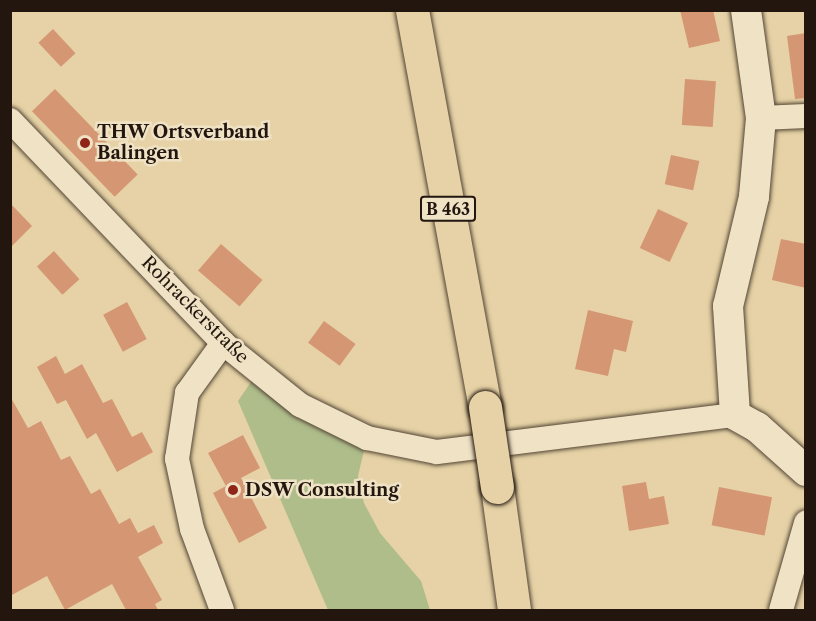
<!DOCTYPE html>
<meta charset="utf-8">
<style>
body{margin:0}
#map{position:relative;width:816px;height:621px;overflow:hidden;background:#e6d2a6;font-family:"Libre Caslon Text",serif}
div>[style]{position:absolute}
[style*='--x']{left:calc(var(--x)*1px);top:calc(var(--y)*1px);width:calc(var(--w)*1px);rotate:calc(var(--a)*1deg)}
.green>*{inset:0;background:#afbd8b}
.building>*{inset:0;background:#d59773;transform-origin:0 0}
.roads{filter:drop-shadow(0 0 2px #534535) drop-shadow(0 0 2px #534535)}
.minor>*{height:24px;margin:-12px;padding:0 12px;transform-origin:12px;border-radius:12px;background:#efe2c5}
.tertiary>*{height:30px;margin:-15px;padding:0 15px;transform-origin:15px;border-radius:15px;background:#efe2c5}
.trunk>*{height:33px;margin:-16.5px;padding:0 16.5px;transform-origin:16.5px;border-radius:16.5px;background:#e6d2a6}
.bridges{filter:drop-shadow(0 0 2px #22160f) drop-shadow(0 0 2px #22160f)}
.trunk-bridge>*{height:33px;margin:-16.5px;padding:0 16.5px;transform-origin:16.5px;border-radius:16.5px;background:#e6d2a6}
.dots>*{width:16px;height:16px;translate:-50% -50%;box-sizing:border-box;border:3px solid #efe2c5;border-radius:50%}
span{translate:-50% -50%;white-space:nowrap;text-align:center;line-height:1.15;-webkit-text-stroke:5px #efe2c5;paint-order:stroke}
.shield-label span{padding:2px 4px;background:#efe2c5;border:2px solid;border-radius:4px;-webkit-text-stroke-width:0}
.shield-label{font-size:16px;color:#22160f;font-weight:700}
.poi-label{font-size:18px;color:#22160f;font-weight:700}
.left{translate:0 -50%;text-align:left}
.street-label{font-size:18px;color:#22160f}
.frame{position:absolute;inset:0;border:12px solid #22160f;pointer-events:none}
</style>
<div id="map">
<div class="green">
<i style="clip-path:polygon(253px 379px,367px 438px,358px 476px,364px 503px,380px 533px,421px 581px,430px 610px,328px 610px,238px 401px)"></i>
</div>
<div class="building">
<i style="clip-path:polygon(680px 10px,713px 10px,720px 41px,689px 48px)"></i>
<i style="left:53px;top:29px;width:33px;height:20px;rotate:47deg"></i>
<i style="clip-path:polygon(806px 33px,806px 98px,795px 99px,787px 36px)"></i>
<i style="left:685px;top:79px;width:31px;height:46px;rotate:4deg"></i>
<i style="left:55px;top:89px;width:119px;height:32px;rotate:46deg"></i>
<i style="left:671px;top:155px;width:29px;height:30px;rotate:12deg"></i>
<i style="clip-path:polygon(10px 203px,32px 226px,10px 248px)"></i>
<i style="left:658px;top:209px;width:33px;height:43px;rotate:25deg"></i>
<i style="clip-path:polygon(781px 239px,806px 244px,806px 288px,772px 280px)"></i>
<i style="left:221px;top:244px;width:55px;height:35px;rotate:41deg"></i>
<i style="left:54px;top:251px;width:38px;height:23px;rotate:48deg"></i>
<i style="left:127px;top:302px;width:42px;height:27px;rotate:62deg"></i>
<i style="clip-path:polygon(588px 310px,633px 321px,626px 352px,614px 349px,608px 376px,575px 369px)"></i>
<i style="left:324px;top:321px;width:39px;height:27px;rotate:36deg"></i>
<i style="clip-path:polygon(56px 356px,65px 374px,82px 364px,103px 403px,112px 399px,132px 437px,142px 432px,153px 452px,117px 472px,96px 433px,87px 439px,66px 400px,57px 404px,37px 367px)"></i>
<i style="clip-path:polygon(10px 396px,28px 428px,41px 421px,61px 460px,70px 456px,91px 494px,100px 489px,119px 524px,130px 518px,138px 533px,154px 525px,163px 543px,138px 557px,162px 600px,155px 604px,158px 610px,126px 610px,112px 584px,65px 610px,47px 576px,10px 596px)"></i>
<i style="clip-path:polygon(243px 435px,260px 468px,241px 478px,267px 528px,239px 543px,213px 493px,226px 486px,208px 453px)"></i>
<i style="clip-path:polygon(646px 482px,649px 499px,664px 496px,669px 524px,629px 531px,622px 486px)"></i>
<i style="left:719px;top:487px;width:54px;height:39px;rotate:11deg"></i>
</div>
<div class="roads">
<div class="minor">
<i style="--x:761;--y:118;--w:45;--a:-2.5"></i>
<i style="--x:10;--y:120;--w:308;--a:46.3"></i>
<i style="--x:223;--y:343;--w:99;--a:38.8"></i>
<i style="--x:300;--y:405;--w:75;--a:26.2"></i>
<i style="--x:367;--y:438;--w:71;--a:11.3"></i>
<i style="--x:437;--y:452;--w:300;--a:-7.1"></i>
<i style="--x:222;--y:610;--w:86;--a:-110.3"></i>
<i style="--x:192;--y:529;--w:72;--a:-102.1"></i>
<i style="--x:177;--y:459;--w:67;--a:-81.4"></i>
<i style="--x:187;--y:393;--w:62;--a:-54.2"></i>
<i style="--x:781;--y:610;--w:91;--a:-74"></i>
</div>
<div class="tertiary">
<i style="--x:746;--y:10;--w:109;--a:82.1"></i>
<i style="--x:761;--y:118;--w:79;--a:95.1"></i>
<i style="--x:754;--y:197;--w:112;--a:103.4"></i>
<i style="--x:728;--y:306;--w:109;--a:86.3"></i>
<i style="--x:735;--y:415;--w:25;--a:29"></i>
<i style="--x:757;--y:427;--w:66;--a:41.9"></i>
</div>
<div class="trunk">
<i style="--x:412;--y:10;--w:404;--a:79.6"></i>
<i style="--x:497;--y:487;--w:124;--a:82.1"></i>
</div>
</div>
<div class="bridges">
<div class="trunk-bridge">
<i style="--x:485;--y:407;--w:81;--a:81.5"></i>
</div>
</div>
<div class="dots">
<i style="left:85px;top:143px;background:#8f2418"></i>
<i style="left:233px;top:490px;background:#8f2418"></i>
</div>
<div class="shield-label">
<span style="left:448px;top:209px">B 463</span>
</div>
<div class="poi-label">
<span class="left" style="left:97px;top:143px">THW Ortsverband<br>Balingen</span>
<span class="left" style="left:245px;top:490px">DSW Consulting</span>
</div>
<div class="street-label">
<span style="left:195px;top:310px;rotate:45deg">Rohrackerstraße</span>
</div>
<div class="frame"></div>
</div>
